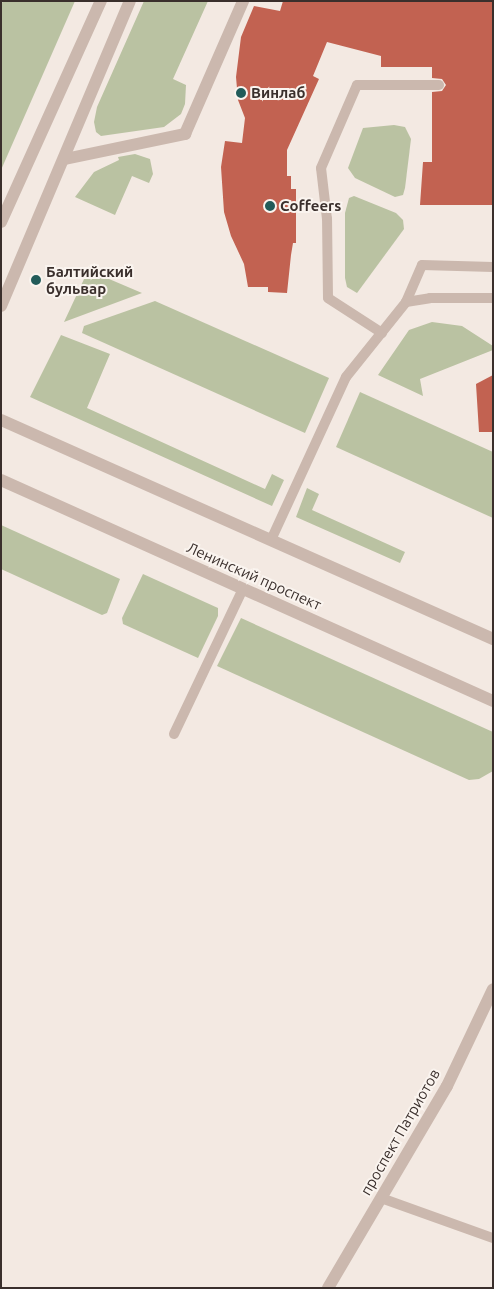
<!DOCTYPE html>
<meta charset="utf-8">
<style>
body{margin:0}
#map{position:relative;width:494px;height:1289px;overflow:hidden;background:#f3e9e2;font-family:Ubuntu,sans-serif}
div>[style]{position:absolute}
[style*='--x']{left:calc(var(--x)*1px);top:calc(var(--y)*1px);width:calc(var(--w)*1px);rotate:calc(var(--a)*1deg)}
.green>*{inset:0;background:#bac2a2}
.building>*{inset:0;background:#c26251}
.service>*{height:10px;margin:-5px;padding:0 5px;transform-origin:5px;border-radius:5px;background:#cbb8ae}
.minor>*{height:12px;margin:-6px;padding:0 6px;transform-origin:6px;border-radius:6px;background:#cbb8ae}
.dots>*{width:14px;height:14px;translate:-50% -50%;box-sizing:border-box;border:2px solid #faf4ef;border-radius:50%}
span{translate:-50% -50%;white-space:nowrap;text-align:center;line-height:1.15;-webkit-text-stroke:4px #faf4ef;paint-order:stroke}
.poi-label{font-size:15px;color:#3a2f2c;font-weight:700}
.left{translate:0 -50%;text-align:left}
.street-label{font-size:15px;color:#3a2f2c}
.frame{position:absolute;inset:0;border:2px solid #3a2f2c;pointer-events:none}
</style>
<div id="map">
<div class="green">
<i style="clip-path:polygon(3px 1px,75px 1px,1px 170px,1px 5px)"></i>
<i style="clip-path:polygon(144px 1px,208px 1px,173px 79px,186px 85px,185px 104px,181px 114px,164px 127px,101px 136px,96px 132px,94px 122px,97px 107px)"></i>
<i style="clip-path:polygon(394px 125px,405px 127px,411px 139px,405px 188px,403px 195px,395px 197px,355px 178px,348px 168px,363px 128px)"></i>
<i style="clip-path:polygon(135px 154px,150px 159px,153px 174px,149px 183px,132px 176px,115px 215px,75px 197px,94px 172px,119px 160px,118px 157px)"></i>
<i style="clip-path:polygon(354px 196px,396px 213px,403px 220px,404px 229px,357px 293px,347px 287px,345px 278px,345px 213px,349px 198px)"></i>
<i style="clip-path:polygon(95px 273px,142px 293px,64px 322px,85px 277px)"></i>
<i style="clip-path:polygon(155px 301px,329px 378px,305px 433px,82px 333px,84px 326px)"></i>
<i style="clip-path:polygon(432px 322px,462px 326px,493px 346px,493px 350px,420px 379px,423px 396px,378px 375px,409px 330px)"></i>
<i style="clip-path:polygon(61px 335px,110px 354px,87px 408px,265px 489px,272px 474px,284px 480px,272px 506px,30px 397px)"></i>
<i style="clip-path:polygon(360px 392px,493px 452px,493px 518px,336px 447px)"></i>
<i style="clip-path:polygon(307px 488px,319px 494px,312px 510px,405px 552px,400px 563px,296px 517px)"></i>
<i style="clip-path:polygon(1px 525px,120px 579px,107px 613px,102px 615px,1px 569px)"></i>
<i style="clip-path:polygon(143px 574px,218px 608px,218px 616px,198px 658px,123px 624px,122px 618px)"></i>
<i style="clip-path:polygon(241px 618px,493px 732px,493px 771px,479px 779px,469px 780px,217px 666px)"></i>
</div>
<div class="building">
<i style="clip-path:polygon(283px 1px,493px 1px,493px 205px,420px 205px,423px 162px,432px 162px,432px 92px,442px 91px,446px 85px,442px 79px,432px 78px,432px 67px,381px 67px,381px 56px,327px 42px,313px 76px,319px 79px,287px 150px,287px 176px,291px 176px,291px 189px,296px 189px,296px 243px,293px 243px,291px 255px,287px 293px,268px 292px,268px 287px,248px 287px,244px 264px,231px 236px,224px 212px,221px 167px,225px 141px,242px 143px,245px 118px,238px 100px,236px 77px,241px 37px,254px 6px,280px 11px)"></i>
<i style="clip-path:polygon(493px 375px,493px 432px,479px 432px,476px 384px)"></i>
</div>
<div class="service">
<i style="--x:406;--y:302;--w:40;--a:-66.6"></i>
<i style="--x:422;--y:265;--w:71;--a:1.6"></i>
<i style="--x:382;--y:333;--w:64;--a:-147.1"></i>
<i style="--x:328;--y:298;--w:79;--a:-90.7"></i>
<i style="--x:327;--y:219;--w:51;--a:-96.7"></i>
<i style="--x:321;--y:168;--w:90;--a:-66.6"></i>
<i style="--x:357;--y:85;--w:82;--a:0"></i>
<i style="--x:271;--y:540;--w:179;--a:-65.3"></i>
<i style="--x:346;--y:377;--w:96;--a:-51.3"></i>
<i style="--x:406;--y:302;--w:24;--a:-9"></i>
<i style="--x:430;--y:298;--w:63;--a:0"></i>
<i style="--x:174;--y:734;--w:161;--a:-64.6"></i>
<i style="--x:381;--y:1198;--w:119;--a:19.7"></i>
</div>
<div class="minor">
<i style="--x:65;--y:159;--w:123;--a:-11.8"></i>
<i style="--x:185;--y:134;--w:145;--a:-66.4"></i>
<i style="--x:1;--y:222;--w:243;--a:-65.7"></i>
<i style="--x:1;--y:306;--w:331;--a:-67.1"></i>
<i style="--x:1;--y:420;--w:539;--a:23.99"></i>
<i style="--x:1;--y:480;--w:539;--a:24.19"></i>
<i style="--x:328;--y:1288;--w:234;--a:-59.5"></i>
<i style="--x:447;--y:1086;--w:107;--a:-64.6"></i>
</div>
<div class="dots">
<i style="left:241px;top:93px;background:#225b59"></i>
<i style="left:270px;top:206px;background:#225b59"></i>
<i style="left:36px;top:280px;background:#225b59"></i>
</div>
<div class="poi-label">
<span class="left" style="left:251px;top:93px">Винлаб</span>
<span class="left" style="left:280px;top:206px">Coffeers</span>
<span class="left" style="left:46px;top:280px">Балтийский<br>бульвар</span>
</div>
<div class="street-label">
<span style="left:254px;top:576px;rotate:24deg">Ленинский проспект</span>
<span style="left:400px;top:1132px;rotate:-60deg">проспект Патриотов</span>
</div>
<div class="frame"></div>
</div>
